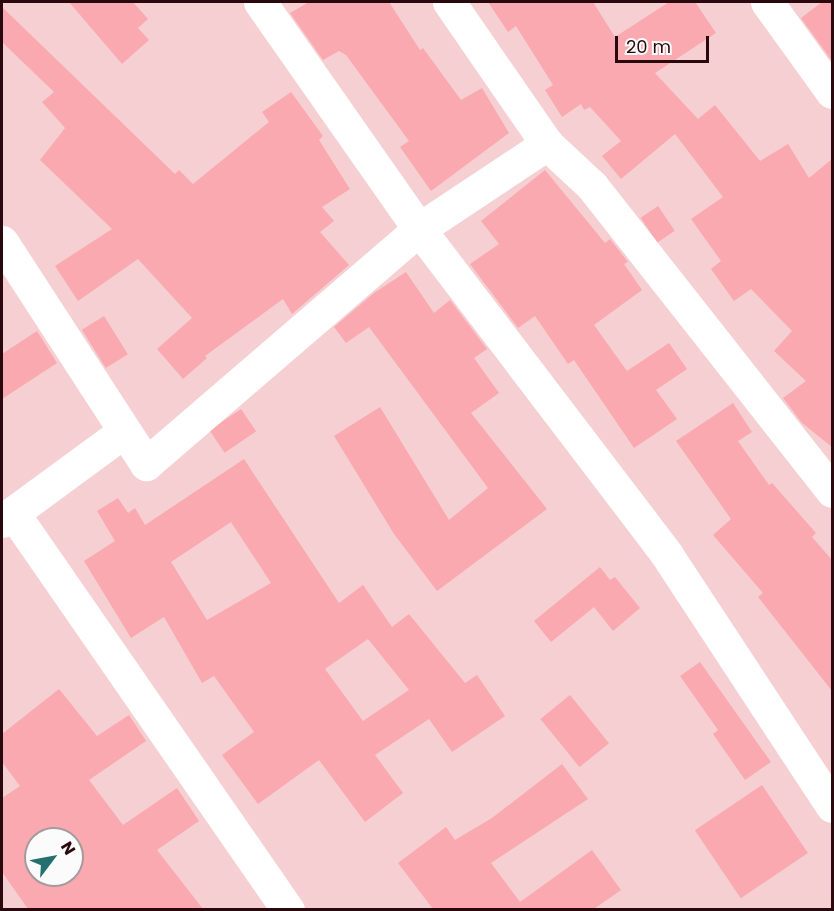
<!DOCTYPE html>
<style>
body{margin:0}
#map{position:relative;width:834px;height:911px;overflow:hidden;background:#f5cfd1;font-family:Poppins,sans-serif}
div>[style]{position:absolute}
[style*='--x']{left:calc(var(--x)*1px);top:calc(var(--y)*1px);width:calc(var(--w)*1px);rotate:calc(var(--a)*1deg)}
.building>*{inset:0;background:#faa9b1;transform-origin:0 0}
.street>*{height:33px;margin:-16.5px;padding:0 16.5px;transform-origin:16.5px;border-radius:16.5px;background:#fff}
span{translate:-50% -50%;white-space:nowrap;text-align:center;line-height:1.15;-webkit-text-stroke:4.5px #fbfbfb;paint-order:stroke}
.frame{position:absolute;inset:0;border:3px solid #2a090e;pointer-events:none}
.north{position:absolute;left:24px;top:827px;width:60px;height:60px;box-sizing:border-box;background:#fbfbfb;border:2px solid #a79a9c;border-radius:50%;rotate:58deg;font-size:16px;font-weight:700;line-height:24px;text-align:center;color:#2a090e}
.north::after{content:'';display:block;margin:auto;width:21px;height:27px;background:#256f6e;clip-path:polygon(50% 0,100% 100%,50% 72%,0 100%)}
.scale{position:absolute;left:615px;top:36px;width:94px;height:27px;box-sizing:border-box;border:3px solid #2a090e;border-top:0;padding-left:8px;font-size:18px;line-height:21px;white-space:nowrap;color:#2a090e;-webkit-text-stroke:4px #fbfbfb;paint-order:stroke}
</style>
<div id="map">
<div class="building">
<i style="clip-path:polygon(69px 2px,133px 2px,148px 19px,138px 28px,149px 40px,122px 64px)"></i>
<i style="clip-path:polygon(309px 2px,389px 2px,420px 50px,423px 48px,461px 100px,482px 88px,509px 133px,431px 191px,400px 147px,409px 141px,346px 55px,339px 51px,323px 60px,290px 13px)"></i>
<i style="clip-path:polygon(488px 2px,593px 2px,615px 37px,669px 2px,695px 2px,716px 33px,655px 73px,698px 119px,715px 105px,760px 161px,788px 144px,809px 178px,832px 159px,832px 447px,802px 423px,783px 398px,806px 381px,774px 351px,792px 331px,751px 289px,734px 301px,711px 269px,721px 261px,691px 219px,723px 197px,675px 134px,621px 179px,602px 156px,621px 141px,590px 107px,584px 110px,581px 104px,562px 117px,545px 90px,553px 85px,516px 26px,508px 32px)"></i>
<i style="clip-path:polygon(822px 2px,832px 2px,832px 61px,801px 18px)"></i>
<i style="clip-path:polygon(2px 7px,175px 174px,179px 170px,193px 184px,269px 122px,262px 112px,291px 92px,323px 136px,319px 140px,350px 189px,322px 207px,334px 221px,320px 232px,349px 265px,292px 314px,283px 299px,205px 356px,207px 358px,183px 379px,157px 349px,192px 318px,138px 259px,78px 301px,55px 266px,112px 229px,40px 160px,65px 128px,42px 102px,54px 92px,2px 42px)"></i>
<i style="clip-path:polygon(545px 170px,605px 243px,610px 239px,628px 262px,624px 264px,642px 290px,594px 325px,627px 371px,669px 343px,687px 369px,656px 390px,677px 419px,634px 448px,574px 360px,568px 364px,535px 316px,518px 328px,470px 264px,499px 244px,481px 221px)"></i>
<i style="left:658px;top:206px;width:30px;height:21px;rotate:56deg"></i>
<i style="clip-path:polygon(406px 272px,434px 313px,450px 300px,487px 349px,474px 358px,499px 393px,471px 413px,547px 509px,437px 591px,394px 534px,334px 436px,380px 407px,449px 520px,488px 488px,369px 327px,346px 343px,334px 327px,374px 293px)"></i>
<i style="left:104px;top:316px;width:45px;height:26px;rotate:58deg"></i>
<i style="clip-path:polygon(37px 331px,57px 363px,2px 399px,2px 354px)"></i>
<i style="clip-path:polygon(733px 403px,752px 432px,738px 441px,769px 485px,772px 483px,816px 533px,812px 537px,832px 560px,832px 691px,758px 597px,763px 593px,713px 535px,731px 519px,676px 441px)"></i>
<i style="left:241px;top:409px;width:27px;height:38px;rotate:56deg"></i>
<i style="clip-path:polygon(evenodd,244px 459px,339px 603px,363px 585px,392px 627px,409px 614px,465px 683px,477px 675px,505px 716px,452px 752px,429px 719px,375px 755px,403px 793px,365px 822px,319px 760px,258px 804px,222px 755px,254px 732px,214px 676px,202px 683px,164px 617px,131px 638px,84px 561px,115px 541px,97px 511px,118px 498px,128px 513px,135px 508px,145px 525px,244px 459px,231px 522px,271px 583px,207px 620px,171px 562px,231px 522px,244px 459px,368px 639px,409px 690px,363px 721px,325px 669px,368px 639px)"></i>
<i style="clip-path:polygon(600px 567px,610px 580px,615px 577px,640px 608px,613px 631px,594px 607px,551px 642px,534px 621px)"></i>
<i style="clip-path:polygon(700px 662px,771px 762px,745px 780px,713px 734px,718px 730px,680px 676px)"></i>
<i style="clip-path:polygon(evenodd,59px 689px,97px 736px,129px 715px,146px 741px,89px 780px,123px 825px,177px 788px,199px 821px,157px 850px,203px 909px,28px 909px,2px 872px,2px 798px,20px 786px,2px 762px,2px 734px,59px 689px,36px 839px,72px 839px,72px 875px,36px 875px,36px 839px)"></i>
<i style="left:570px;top:695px;width:62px;height:38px;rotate:51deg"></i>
<i style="clip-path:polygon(562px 764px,588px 799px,491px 863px,520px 902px,592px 850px,621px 890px,594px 909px,433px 909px,398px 863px,446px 827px,455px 840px,492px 818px)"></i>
<i style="left:762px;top:785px;width:82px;height:81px;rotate:56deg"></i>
</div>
<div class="street">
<i style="--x:260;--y:2;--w:277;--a:55"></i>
<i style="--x:419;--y:229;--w:410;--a:52.7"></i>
<i style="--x:667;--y:555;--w:300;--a:56.7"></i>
<i style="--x:449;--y:2;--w:173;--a:55.4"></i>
<i style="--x:547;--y:144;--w:62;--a:43"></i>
<i style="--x:592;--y:186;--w:388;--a:51.8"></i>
<i style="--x:767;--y:2;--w:111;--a:54.2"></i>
<i style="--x:2;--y:242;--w:265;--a:57"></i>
<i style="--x:146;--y:464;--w:360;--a:-40.7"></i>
<i style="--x:419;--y:229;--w:154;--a:-33.6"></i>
<i style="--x:13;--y:513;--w:483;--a:55.3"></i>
<i style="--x:2;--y:521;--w:150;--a:-36.3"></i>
</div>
<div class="frame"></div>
<div class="north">N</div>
<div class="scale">20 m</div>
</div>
